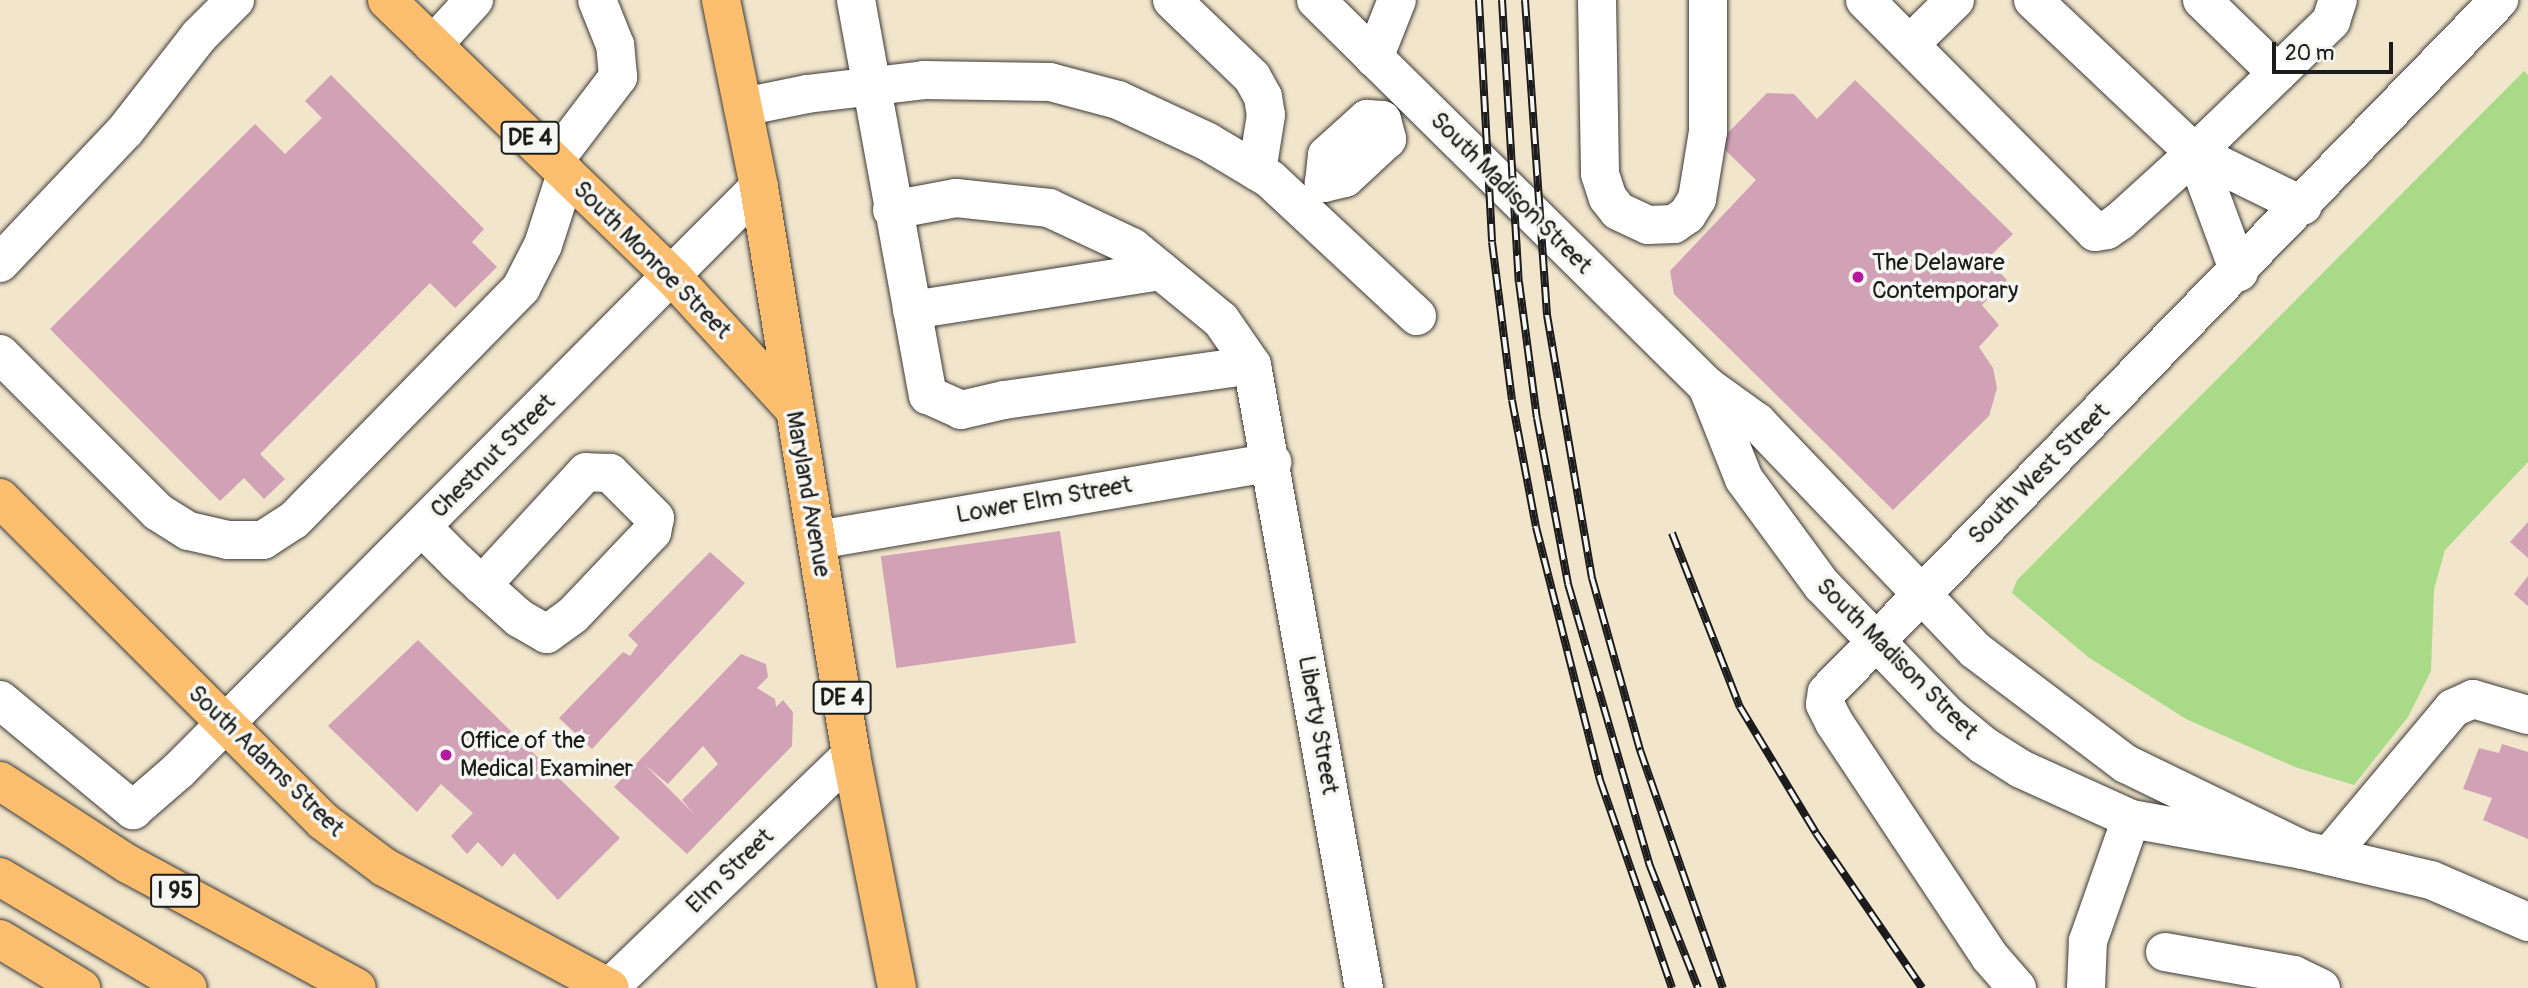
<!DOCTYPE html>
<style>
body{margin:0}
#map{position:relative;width:2528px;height:988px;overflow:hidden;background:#f1e5cc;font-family:Pangolin,sans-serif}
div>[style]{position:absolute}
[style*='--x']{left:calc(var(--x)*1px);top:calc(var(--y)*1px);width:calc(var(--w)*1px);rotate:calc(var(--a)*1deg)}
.green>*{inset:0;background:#a9da88}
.building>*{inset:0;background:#d1a2b6;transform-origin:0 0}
.roads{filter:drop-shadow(0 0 2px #3c3a36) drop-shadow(0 0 2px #3c3a36)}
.minor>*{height:38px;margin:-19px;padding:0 19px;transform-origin:19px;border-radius:19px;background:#fff}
.major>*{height:38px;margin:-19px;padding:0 19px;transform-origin:19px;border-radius:19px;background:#fbbe6e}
.highway>*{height:38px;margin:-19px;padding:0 19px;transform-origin:19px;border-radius:19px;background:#fbbe6e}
.rail>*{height:8px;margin-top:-4px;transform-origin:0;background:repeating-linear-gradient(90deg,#f6f6f2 0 16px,#1c1c1c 0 32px);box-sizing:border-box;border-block:2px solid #1c1c1c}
.dots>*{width:19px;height:19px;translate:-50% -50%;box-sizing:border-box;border:4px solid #f6f6f2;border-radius:50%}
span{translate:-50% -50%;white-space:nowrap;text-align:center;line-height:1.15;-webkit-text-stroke:7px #f6f6f2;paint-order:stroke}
.shield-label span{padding:2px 5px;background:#f6f6f2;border:2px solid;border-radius:5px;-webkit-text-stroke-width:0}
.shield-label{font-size:23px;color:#1c1c1c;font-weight:700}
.street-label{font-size:24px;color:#1c1c1c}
.poi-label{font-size:24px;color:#1c1c1c}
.left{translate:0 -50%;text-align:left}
.scale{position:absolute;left:2272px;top:42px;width:121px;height:32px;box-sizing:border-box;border:4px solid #1c1c1c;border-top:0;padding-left:9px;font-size:21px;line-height:24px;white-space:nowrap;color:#1c1c1c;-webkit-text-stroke:5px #f6f6f2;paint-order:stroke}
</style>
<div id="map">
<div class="green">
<i style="clip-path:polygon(2524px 71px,2528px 75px,2528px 462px,2445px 550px,2434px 589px,2431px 671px,2408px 717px,2354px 785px,2295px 767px,2186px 719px,2088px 657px,2012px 593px,2017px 580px)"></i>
</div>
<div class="building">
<i style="clip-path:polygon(331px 75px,484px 229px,472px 242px,497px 267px,455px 308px,430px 283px,260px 454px,285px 479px,264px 499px,244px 478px,220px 501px,50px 329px,255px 124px,285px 154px,322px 118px,305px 101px)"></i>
<i style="clip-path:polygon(1855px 80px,2013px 234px,1987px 259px,2007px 280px,1982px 305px,1999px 325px,1979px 347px,1993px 368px,1997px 388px,1989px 416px,1893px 510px,1674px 294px,1670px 271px,1756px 180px,1718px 143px,1767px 93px,1794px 94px,1817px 119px)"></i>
<i style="clip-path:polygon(2528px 522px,2528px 558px,2510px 542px)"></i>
<i style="left:1060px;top:531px;width:113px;height:181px;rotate:82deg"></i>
<i style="clip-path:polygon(710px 552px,745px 583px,592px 749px,559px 718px,623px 652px,630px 656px,638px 645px,628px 635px)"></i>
<i style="clip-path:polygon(2528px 576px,2528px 606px,2514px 594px)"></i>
<i style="clip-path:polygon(418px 640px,620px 838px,558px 900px,514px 853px,502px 867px,478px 842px,467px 854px,451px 836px,473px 813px,441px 784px,417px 812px,328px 726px)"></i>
<i style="clip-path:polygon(evenodd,741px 654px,766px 664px,768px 677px,757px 688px,775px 699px,776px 707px,783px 700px,793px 712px,792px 746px,687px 854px,614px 787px,741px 654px,703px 746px,718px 764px,682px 800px,695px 815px,645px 765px,668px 784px,703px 746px)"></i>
<i style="clip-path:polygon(2502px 744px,2528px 752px,2528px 839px,2483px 820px,2492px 798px,2463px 789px,2479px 748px,2499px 753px)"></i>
</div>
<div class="roads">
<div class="minor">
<i style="--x:856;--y:0;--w:402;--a:79.7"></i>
<i style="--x:928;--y:395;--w:36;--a:24"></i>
<i style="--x:961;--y:410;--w:44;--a:-13.1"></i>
<i style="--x:1004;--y:400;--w:250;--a:-8"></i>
<i style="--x:1172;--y:0;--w:111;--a:43.9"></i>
<i style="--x:1252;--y:77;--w:23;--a:61"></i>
<i style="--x:1263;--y:97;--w:18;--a:81"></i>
<i style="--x:1266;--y:115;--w:57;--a:99.1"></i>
<i style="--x:1316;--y:0;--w:549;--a:44.63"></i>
<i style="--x:1707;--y:386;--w:62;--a:35.8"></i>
<i style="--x:1757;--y:422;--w:315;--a:46.3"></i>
<i style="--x:1975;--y:650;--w:189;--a:37.1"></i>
<i style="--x:2126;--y:764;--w:197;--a:25.9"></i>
<i style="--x:1597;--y:0;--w:174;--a:89"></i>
<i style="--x:1600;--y:174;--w:25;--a:72"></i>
<i style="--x:1608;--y:198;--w:16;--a:52"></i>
<i style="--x:1618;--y:211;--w:33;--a:25"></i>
<i style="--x:1648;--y:225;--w:26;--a:-2"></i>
<i style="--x:1674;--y:224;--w:16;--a:-35"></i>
<i style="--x:1687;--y:215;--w:19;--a:-58"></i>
<i style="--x:1697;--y:199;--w:68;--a:-80.7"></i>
<i style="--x:1708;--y:132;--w:132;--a:-90"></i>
<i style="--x:1865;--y:0;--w:327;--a:45.2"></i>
<i style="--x:2095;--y:232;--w:12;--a:-9"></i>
<i style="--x:2107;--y:230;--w:16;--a:-35"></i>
<i style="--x:2120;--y:221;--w:101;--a:-42.2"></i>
<i style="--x:2195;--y:153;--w:190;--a:-44.1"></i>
<i style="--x:2331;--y:21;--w:22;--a:-72"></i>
<i style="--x:2033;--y:0;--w:223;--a:43.4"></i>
<i style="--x:2195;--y:153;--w:120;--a:26.1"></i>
<i style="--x:2202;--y:0;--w:105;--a:44.2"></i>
<i style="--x:1910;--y:44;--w:63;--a:-44.4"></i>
<i style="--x:433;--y:45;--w:61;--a:-47.7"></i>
<i style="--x:1374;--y:58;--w:62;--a:-68.4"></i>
<i style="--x:743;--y:107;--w:65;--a:-11.5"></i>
<i style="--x:807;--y:94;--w:118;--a:-6.8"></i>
<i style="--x:924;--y:80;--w:126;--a:0.9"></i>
<i style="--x:1050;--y:82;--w:70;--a:14.8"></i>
<i style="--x:1118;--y:100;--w:99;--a:25"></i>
<i style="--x:1208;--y:142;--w:72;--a:30.8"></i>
<i style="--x:1270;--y:179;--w:201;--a:43"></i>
<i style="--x:1367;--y:119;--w:15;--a:4"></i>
<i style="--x:1382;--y:120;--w:20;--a:75"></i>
<i style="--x:1387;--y:139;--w:57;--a:137.1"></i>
<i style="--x:1345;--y:178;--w:22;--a:167"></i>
<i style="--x:1324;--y:183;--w:28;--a:-84"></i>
<i style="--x:1327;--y:155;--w:54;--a:-42"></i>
<i style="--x:2195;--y:153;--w:127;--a:69.7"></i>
<i style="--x:554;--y:161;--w:106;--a:-52.7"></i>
<i style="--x:618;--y:77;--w:32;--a:-95"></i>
<i style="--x:615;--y:45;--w:48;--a:-111.8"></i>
<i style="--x:892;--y:210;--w:65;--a:-10.6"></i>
<i style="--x:956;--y:198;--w:94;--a:6.1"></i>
<i style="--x:1049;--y:208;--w:92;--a:25.2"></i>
<i style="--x:1132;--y:247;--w:115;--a:39.4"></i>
<i style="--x:1221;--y:320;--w:55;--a:55.4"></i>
<i style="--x:1252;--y:365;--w:633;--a:79.81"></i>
<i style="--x:0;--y:263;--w:182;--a:-46.6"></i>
<i style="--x:125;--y:131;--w:120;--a:-52.1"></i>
<i style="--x:199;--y:36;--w:51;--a:-45"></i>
<i style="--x:912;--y:310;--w:252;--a:-8.9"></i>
<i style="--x:0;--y:354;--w:223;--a:45"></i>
<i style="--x:158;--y:512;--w:36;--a:32"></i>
<i style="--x:189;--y:531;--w:39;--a:13"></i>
<i style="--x:227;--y:540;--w:36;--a:0"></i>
<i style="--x:263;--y:540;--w:37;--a:-33"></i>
<i style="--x:294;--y:520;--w:325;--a:-45.6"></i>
<i style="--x:521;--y:288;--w:48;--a:-62.9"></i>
<i style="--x:543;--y:245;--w:75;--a:-72.1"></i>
<i style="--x:1707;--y:386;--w:100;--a:68.3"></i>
<i style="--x:1744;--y:479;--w:132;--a:53.7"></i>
<i style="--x:1822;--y:585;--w:182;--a:46.1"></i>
<i style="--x:1948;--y:716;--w:45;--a:39.6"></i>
<i style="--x:1983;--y:745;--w:45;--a:32.3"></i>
<i style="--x:2021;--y:769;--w:121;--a:24.4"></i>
<i style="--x:2131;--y:819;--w:175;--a:10.2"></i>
<i style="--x:2303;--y:850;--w:131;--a:13.2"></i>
<i style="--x:2431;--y:880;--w:106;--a:23.4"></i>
<i style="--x:422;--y:527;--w:49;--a:45"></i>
<i style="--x:457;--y:562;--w:34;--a:43"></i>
<i style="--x:482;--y:585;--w:50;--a:41.7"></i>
<i style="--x:519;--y:618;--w:32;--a:30"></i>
<i style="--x:547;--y:634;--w:32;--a:-36"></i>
<i style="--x:573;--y:615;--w:115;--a:-46.4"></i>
<i style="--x:652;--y:532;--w:14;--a:-78"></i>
<i style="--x:655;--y:518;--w:64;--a:-135"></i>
<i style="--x:610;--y:473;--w:24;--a:-178"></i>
<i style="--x:586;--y:472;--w:154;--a:132.6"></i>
<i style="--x:817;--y:540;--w:462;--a:-9.7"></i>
<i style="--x:0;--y:700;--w:173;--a:39.6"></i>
<i style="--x:133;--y:810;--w:60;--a:-40.9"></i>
<i style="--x:178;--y:771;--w:824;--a:-45.15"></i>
<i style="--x:2329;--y:856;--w:193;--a:-50"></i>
<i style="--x:2453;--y:708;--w:22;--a:-24"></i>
<i style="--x:2473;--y:699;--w:57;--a:16.2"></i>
<i style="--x:2165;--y:952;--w:131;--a:10.1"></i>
<i style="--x:2294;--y:975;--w:30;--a:26"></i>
<i style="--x:609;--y:988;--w:336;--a:-43.9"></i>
<i style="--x:2017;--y:988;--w:41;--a:-131.1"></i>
<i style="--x:1990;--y:957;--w:282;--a:-123.6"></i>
<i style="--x:1834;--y:722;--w:20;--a:-117"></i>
<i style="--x:1825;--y:704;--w:12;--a:-81"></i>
<i style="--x:1827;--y:692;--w:965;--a:-45.84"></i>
<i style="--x:2086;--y:988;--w:47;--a:-87.6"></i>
<i style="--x:2088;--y:941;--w:129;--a:-70.6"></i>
</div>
<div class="major">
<i style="--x:387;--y:0;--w:397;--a:44.1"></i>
<i style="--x:672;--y:276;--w:178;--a:47.5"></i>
<i style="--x:721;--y:0;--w:191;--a:78.5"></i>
<i style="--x:759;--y:187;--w:575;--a:80.8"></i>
<i style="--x:851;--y:755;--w:237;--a:78.8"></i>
<i style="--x:0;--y:498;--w:457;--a:45"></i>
<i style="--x:323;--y:821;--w:76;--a:37"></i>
<i style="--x:384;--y:867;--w:256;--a:28.2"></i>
</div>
<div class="highway">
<i style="--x:0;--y:781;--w:153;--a:33"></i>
<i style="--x:128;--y:864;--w:260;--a:28.4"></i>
<i style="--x:0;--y:877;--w:218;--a:30.6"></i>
<i style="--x:0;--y:939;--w:95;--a:31.2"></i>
</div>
</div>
<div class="rail">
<i style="--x:1479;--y:0;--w:242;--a:86.9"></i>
<i style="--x:1492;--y:242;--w:159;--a:82.8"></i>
<i style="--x:1512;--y:400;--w:129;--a:79.3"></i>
<i style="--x:1536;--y:527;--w:261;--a:75.8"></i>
<i style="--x:1600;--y:780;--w:220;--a:70.9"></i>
<i style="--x:1502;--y:0;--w:283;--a:86.6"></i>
<i style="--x:1519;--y:282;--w:137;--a:82.5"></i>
<i style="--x:1537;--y:418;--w:169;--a:79.4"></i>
<i style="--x:1568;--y:584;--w:294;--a:73.8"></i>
<i style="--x:1650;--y:866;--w:131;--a:68.5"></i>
<i style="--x:1525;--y:0;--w:316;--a:86"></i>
<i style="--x:1547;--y:315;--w:267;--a:80.3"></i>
<i style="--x:1592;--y:578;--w:179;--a:74.4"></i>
<i style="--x:1640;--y:750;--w:252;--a:70.8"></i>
<i style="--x:1672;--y:533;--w:187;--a:68.7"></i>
<i style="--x:1740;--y:707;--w:147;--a:58.9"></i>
<i style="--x:1816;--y:833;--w:188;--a:55.6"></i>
</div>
<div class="dots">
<i style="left:1858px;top:277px;background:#b5179e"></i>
<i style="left:446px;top:755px;background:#b5179e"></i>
</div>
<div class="shield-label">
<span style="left:530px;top:138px">DE 4</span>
<span style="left:842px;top:698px">DE 4</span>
<span style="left:175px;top:891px">I 95</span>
</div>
<div class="street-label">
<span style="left:1511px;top:193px;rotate:45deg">South Madison Street</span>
<span style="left:652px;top:260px;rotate:45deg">South Monroe Street</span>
<span style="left:493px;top:456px;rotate:-45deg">Chestnut Street</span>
<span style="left:2039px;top:474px;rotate:-45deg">South West Street</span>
<span style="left:808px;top:494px;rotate:80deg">Maryland Avenue</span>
<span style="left:1044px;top:500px;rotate:-10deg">Lower Elm Street</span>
<span style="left:1897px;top:659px;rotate:45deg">South Madison Street</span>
<span style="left:1318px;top:725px;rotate:80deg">Liberty Street</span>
<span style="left:266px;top:761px;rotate:44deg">South Adams Street</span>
<span style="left:730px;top:871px;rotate:-44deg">Elm Street</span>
</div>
<div class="poi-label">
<span class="left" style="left:1872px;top:277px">The Delaware<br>Contemporary</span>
<span class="left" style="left:460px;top:755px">Office of the<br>Medical Examiner</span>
</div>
<div class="scale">20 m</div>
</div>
